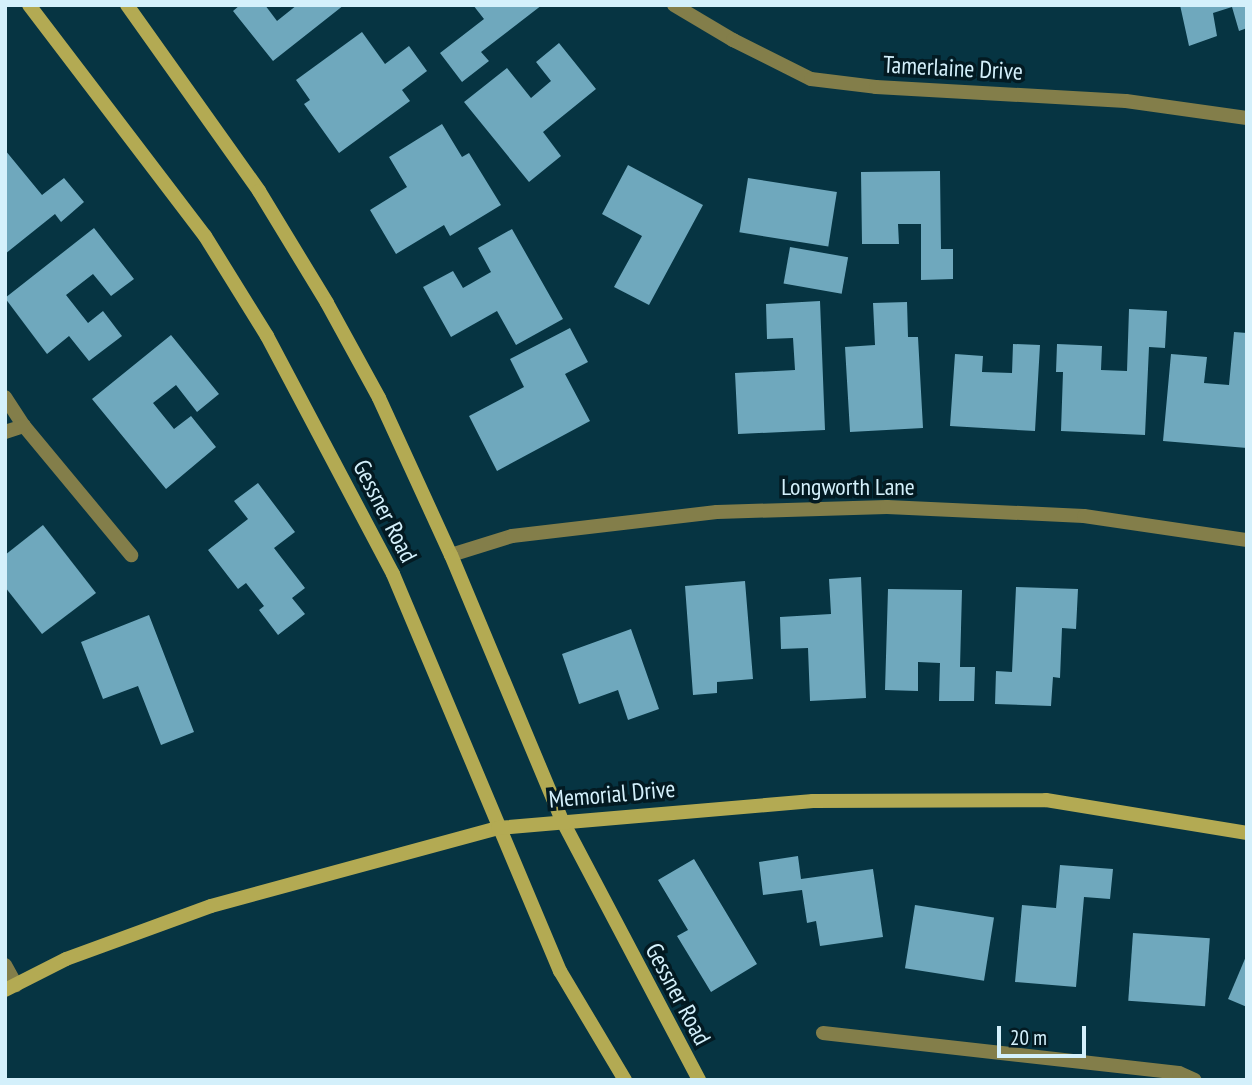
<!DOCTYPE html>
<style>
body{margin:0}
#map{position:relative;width:1252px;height:1085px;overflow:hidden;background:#063442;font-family:"PT Sans Narrow",sans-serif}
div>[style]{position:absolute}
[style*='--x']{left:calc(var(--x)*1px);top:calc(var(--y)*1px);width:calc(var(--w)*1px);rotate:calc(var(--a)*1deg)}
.building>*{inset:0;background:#6fa8bd;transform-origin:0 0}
.lane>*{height:14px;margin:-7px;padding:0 7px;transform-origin:7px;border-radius:7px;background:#837e4a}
.street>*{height:14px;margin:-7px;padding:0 7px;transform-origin:7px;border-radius:7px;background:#837e4a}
.secondary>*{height:14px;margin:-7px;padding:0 7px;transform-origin:7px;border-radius:7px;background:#b3aa53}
span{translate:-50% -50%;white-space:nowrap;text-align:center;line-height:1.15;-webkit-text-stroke:7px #031a22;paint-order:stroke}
.street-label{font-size:24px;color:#d4f0fb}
.frame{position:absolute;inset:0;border:7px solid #d4f0fb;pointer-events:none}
.scale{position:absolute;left:997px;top:1026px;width:89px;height:32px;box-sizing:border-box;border:4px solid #d4f0fb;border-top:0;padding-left:9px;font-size:21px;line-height:24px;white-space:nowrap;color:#d4f0fb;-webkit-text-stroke:5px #031a22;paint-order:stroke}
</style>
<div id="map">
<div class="building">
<i style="clip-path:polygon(240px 5px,265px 5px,277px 21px,297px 5px,344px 5px,273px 61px,233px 11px)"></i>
<i style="clip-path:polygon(473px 5px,542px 5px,481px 52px,489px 61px,462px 82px,440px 53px,484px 19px)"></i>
<i style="clip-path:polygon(1180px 5px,1247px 5px,1247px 28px,1239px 31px,1232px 7px,1213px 13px,1217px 36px,1189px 46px)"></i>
<i style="clip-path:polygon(362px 32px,385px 64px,409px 46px,427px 71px,402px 90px,410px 101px,339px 153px,304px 104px,310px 100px,296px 80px)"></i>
<i style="clip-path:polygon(559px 43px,596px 89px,543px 132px,561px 156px,529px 182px,464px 102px,507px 68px,531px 98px,551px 81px,536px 62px)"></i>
<i style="clip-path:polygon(442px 124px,462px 157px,469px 153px,501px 205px,450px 236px,444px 225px,396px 254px,370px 210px,407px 187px,389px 157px)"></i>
<i style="clip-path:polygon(5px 150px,42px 195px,64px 178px,84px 202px,61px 222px,55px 214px,5px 254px)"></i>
<i style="clip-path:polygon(628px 165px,703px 205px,649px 305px,614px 287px,642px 236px,602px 214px)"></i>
<i style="clip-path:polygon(940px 171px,941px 249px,953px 249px,953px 279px,921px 280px,921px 224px,898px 224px,899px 244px,862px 244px,861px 172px)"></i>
<i style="left:748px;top:178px;width:90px;height:55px;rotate:9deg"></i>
<i style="clip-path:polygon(94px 228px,134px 279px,111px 296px,93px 274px,66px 295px,88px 323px,103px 311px,122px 336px,89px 361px,69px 336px,47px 354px,5px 298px)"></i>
<i style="clip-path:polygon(512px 229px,563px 319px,516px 345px,497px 311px,451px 337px,423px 287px,453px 271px,463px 288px,491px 272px,478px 248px)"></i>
<i style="left:790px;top:247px;width:59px;height:37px;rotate:10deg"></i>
<i style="clip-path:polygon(820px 301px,825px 430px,738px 434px,735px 373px,795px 370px,793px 338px,767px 339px,766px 304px)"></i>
<i style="clip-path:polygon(907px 302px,908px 337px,918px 337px,923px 428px,850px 432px,845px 347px,875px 345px,873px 303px)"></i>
<i style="clip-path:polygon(1129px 309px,1167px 311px,1165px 348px,1149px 347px,1145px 435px,1061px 431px,1063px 372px,1056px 372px,1057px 344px,1102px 346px,1101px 370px,1127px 371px)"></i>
<i style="clip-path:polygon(570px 328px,588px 362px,565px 374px,590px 421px,497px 471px,469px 416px,524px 387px,510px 359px)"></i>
<i style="clip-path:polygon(1234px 332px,1247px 333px,1247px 448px,1163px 441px,1171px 354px,1207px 357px,1204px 383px,1229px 385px)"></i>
<i style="clip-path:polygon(171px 335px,219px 394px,197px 412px,176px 385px,153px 403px,174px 429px,191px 416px,216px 447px,166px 489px,92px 399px)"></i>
<i style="clip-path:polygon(1013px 344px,1040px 345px,1035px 431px,950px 426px,955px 354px,983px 356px,982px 372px,1012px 373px)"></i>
<i style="clip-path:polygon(258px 483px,295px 532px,274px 548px,305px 588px,292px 598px,305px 614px,278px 635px,259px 610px,264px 606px,246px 583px,238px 589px,208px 550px,248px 519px,234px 501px)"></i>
<i style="clip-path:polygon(43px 525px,96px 593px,42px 634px,5px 587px,5px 555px)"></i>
<i style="clip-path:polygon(861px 577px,866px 698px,810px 701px,808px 648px,781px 649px,780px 617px,831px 614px,829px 579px)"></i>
<i style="clip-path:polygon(745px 581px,753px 679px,717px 682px,717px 693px,693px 695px,685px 586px)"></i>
<i style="clip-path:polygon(1016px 587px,1078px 589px,1076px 629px,1062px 628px,1060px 678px,1053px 677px,1051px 706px,995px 704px,996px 671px,1012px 672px)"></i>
<i style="clip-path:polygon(888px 589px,962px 590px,960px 667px,975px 667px,974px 701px,939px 701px,940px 663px,918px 662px,918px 691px,885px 690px)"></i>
<i style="clip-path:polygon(149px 615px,194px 732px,161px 745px,138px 686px,103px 699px,81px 642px)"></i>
<i style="clip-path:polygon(631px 629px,659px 709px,628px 720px,618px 690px,579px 704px,562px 654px)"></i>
<i style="clip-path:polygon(798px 856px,801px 879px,873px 869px,883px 937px,820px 946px,816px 921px,807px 923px,802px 890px,763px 895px,759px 862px)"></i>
<i style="clip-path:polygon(694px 859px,757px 964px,711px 992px,677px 936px,688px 930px,658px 880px)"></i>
<i style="clip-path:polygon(1060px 865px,1113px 869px,1110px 899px,1084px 897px,1076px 987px,1015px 982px,1022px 905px,1056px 908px)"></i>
<i style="left:915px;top:905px;width:80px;height:64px;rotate:9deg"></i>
<i style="left:1133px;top:933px;width:77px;height:68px;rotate:4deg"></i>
<i style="clip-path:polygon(1247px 954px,1247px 1007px,1228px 999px)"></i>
</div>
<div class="lane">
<i style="--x:5;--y:397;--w:35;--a:57"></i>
<i style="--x:24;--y:426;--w:168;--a:50.3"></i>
<i style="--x:5;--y:432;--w:20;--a:-18"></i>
<i style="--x:5;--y:965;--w:23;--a:61"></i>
</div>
<div class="street">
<i style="--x:674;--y:5;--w:69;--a:30.7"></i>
<i style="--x:733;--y:40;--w:87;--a:26.6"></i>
<i style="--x:811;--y:79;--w:65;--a:7"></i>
<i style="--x:876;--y:87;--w:250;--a:3.2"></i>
<i style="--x:1126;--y:101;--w:122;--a:8"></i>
<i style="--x:451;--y:555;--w:64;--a:-17.3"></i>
<i style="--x:512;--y:536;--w:206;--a:-6.7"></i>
<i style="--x:717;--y:512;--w:170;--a:-1.7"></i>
<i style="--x:887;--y:507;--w:197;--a:2.6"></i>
<i style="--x:1084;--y:516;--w:165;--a:8.4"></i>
<i style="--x:823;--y:1033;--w:358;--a:6.4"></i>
<i style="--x:1179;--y:1073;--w:17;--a:24"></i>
</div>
<div class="secondary">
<i style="--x:29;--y:5;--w:290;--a:52.7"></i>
<i style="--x:205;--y:236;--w:118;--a:58.2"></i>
<i style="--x:267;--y:336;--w:269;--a:62.1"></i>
<i style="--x:393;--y:574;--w:431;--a:67.2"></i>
<i style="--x:560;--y:971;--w:127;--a:59.2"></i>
<i style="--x:127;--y:5;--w:228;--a:54.6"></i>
<i style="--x:259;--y:191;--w:131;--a:58.7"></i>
<i style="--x:327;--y:303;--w:108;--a:61.3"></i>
<i style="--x:379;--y:398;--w:173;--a:65.4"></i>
<i style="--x:451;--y:555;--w:287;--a:67.3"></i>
<i style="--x:562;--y:820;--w:294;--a:62.2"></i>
<i style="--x:5;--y:990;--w:68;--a:-26.9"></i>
<i style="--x:66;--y:959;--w:154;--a:-20.1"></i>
<i style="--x:211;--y:906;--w:297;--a:-15.2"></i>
<i style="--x:498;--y:828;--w:316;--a:-4.9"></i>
<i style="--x:813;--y:801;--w:233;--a:-0.2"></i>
<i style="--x:1046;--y:800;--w:204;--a:9.3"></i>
</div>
<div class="street-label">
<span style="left:953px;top:68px;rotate:3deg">Tamerlaine Drive</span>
<span style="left:848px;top:487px">Longworth Lane</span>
<span style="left:385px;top:511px;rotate:63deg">Gessner Road</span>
<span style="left:612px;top:794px;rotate:-5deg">Memorial Drive</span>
<span style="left:678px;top:994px;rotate:62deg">Gessner Road</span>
</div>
<div class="frame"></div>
<div class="scale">20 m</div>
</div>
